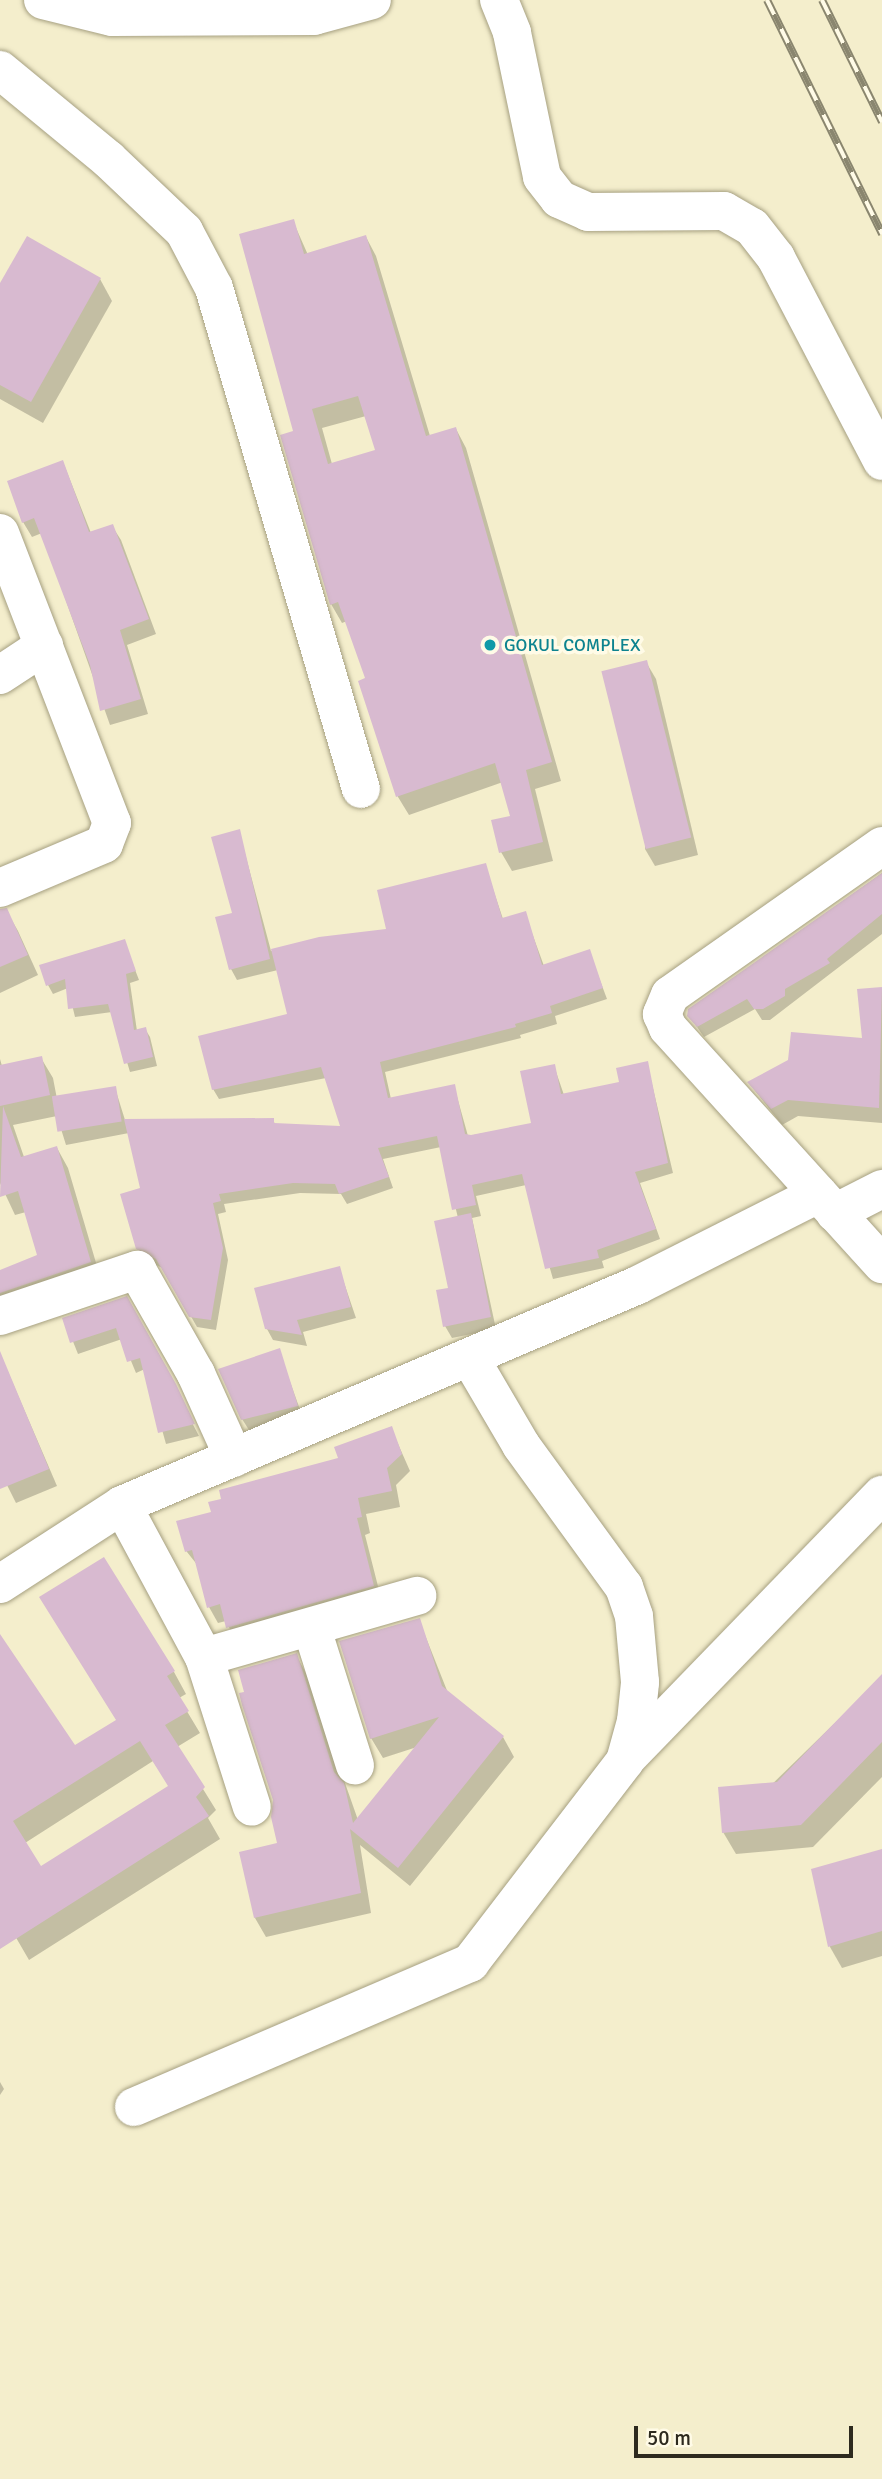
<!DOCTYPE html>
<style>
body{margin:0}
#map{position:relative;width:882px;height:2479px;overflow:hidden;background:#f4eecc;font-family:Signika,sans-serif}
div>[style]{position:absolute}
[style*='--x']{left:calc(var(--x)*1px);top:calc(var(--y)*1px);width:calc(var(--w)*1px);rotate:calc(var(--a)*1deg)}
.shadow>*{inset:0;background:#0003}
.building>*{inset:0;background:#d8bad0;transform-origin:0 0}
.roads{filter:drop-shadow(0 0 2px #a6a081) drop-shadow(0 0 2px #a6a081)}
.minor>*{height:38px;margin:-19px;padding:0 19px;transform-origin:19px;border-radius:19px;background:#fff}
.rail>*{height:8px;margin-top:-4px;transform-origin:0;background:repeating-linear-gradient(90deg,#fffbe7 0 16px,#8a866f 0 32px);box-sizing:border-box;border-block:2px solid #8a866f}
.dots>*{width:19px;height:19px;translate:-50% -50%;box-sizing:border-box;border:4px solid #fffbe7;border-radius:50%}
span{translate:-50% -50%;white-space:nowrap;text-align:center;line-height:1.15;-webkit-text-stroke:7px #fffbe7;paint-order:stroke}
.culture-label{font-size:18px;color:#0d838f}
.left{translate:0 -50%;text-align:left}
.scale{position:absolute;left:634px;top:2426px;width:219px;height:32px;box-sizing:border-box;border:4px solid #2d2a1e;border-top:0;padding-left:9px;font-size:21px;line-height:24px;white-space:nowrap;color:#2d2a1e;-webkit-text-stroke:5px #fffbe7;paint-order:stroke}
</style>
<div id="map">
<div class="shadow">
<i style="clip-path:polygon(evenodd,293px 221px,308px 255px,366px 237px,376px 256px,430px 436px,456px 429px,466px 448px,561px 781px,535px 789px,553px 861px,512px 871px,501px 852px,512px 817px,503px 782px,409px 815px,398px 797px,360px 682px,368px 679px,347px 621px,342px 623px,331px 604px,295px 432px,293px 221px,366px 416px,377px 452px,332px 464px,322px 428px,366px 416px)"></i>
<i style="clip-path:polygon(100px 279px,112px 301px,43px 423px,0 399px,0 286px)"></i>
<i style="clip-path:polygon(63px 462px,91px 533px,112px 526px,121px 540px,156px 634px,127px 645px,148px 714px,110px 725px,42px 533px,32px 537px,23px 522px)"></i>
<i style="clip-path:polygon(646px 662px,656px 679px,698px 855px,655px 866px,645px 849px)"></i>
<i style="clip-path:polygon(239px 831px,271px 951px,320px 939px,388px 931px,485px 865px,503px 919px,525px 914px,544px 966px,589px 951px,607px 999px,555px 1016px,557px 1024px,520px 1035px,521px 1038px,385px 1072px,391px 1099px,454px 1086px,468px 1136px,533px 1124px,554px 1066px,564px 1095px,621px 1083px,647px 1063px,673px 1173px,640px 1183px,660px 1239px,602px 1261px,604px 1268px,553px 1279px,526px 1185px,476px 1196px,481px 1216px,472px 1218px,496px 1329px,452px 1338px,445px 1326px,458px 1218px,441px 1147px,383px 1159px,393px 1188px,347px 1204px,341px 1194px,300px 1193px,224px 1204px,226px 1212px,218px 1214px,228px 1260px,216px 1330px,197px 1327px,164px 1269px,145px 1259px,138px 1248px,142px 1189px,129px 1133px,66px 1145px,57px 1116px,13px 1125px,24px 1157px,57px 1148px,68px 1168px,102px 1283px,0 1321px,0 1271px,39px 1256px,26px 1212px,15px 1215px,0 1183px,0 1059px,2px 1066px,41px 1058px,53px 1078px,57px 1099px,115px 1088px,125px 1120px,273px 1120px,275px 1124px,342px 1127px,326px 1078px,219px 1099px,213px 1089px,289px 1015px,278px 970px,237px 980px,231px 969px)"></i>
<i style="clip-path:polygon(882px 873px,882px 934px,770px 1020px,762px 1020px,755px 1009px,704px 1037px,688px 1014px)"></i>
<i style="clip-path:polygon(0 909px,6px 910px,18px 931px,38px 975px,0 993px)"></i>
<i style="clip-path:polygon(124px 941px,139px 980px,130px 983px,137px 1031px,145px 1029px,150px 1037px,157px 1066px,130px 1072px,112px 1012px,75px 1017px,68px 988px,53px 994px,48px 985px)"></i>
<i style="clip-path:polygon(882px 988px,882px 1123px,798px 1116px,782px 1125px,749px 1083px,864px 1040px,859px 991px)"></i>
<i style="clip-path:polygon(339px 1268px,356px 1318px,303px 1332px,307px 1346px,273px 1340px,267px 1329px)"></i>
<i style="clip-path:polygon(133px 1310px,199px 1436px,166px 1444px,145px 1369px,136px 1373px,122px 1339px,78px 1354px,64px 1319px)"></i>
<i style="clip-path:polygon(279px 1351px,303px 1418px,249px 1430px,242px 1419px)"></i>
<i style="clip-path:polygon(8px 1372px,57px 1486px,16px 1503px,0 1471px,0 1376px)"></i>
<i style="clip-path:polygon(391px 1428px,410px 1471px,396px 1485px,400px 1507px,366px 1514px,370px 1533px,365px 1535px,382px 1602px,237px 1644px,226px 1621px,218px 1623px,209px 1607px,199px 1567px,187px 1552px,178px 1522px,214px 1513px,340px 1459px)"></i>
<i style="clip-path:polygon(evenodd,54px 1619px,174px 1672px,186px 1694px,179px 1698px,200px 1733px,177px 1747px,216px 1810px,208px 1818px,220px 1839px,29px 1960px,0 1910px,0 1637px,75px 1747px,118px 1721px,54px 1619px,153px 1761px,170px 1787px,41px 1868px,25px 1843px,153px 1761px)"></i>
<i style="clip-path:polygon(419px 1620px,448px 1693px,503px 1737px,514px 1757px,410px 1886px,360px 1845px,371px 1913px,266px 1937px,255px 1918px,280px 1844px,296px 1655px,307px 1675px,358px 1820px,417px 1747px,383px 1758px,371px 1738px)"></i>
<i style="clip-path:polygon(882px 1677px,882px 1777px,813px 1847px,736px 1854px,723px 1832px)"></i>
<i style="clip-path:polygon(882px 1851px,882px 1956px,842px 1968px,830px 1947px,813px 1870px)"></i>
<i style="clip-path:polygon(0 2082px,4px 2089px,0 2095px)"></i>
</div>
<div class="building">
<i style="clip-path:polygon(evenodd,294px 219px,304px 254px,366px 235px,426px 436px,456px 427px,552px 762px,526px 770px,543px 842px,499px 853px,491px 820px,510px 816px,495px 763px,396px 797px,358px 681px,365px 678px,338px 602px,330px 605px,280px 435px,293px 431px,239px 234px,294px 219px,358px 396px,375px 450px,328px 464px,312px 409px,358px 396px)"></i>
<i style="clip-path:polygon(27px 236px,101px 278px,31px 402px,0 385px,0 283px)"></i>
<i style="clip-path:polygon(63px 460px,89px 532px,113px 524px,149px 619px,120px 630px,141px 699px,100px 711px,90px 665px,34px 518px,22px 523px,7px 481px)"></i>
<i style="left:647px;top:660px;width:183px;height:47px;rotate:76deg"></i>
<i style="clip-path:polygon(240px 829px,270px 959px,229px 970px,215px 917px,232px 913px,211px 837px)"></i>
<i style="clip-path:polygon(486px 863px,502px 918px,526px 911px,542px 965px,590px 949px,603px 988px,550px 1006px,552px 1013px,515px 1024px,516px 1027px,380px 1062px,388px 1098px,455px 1084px,465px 1134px,471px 1135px,531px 1123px,520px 1071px,555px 1064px,561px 1094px,619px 1082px,616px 1068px,648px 1061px,668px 1163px,635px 1172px,656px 1229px,597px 1250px,599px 1258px,545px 1269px,522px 1174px,472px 1185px,476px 1205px,452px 1210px,437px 1136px,378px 1148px,389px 1177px,339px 1194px,335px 1184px,293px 1183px,219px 1194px,221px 1201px,213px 1203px,223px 1248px,211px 1320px,189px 1317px,156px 1259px,136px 1249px,120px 1194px,140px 1188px,124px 1119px,274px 1118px,274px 1123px,340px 1126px,321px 1067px,212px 1090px,198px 1036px,287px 1014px,271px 949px,319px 937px,386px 929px,377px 890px)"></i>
<i style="clip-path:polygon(882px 873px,882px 914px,827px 959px,830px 963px,785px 989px,785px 996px,763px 1009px,754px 1009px,747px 999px,697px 1027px,687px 1016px,688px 1009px)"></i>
<i style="clip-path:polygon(7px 908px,28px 955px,0 967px,0 909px)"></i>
<i style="clip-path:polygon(125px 939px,136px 971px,126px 974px,134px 1030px,146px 1027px,153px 1057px,124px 1064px,108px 1004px,68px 1009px,65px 979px,46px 986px,39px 965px)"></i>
<i style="clip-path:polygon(882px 987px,879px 1108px,788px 1100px,771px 1109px,747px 1082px,788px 1060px,791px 1032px,862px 1038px,857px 989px)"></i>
<i style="clip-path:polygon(42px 1056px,50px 1095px,0 1106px,0 1065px)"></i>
<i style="left:116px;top:1086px;width:36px;height:65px;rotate:81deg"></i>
<i style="clip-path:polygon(3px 1106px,21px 1157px,57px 1146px,91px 1262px,0 1293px,0 1270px,37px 1255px,18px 1191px,0 1197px)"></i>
<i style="clip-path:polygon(471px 1213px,491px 1317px,443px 1327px,436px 1290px,448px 1288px,434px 1221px)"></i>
<i style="clip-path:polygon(340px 1266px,351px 1307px,297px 1320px,302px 1335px,265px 1329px,254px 1288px)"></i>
<i style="clip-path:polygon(127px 1296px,176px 1384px,195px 1424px,158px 1433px,140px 1358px,127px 1362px,116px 1328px,70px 1343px,62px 1318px)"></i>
<i style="clip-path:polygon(280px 1348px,298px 1406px,241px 1420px,218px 1369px)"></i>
<i style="clip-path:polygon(0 1351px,49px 1469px,0 1489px)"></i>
<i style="clip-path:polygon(392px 1426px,402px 1454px,387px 1468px,392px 1491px,358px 1498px,362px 1517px,357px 1518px,374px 1586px,226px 1628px,220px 1604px,207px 1608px,192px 1550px,185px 1552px,176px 1521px,211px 1512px,208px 1502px,221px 1499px,219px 1490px,338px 1458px,334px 1447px)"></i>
<i style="clip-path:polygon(evenodd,104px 1557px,175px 1671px,167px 1676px,189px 1711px,165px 1725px,205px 1787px,196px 1797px,209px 1816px,0 1949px,0 1634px,75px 1745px,116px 1720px,39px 1597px,104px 1557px,140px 1741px,168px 1786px,41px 1866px,13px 1821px,140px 1741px)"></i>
<i style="clip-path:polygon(420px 1618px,442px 1686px,504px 1736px,398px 1868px,350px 1829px,361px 1893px,254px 1918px,239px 1852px,277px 1843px,271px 1817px,273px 1800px,242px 1705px,239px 1693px,244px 1692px,238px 1670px,297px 1653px,334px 1772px,344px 1783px,353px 1823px,439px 1717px,370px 1739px,339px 1641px)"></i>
<i style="clip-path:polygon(882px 1674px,882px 1742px,801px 1825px,722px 1833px,718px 1787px,777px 1782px)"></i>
<i style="clip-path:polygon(882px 1849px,882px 1931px,828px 1947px,811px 1869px)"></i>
</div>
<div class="roads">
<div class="minor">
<i style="--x:43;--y:0;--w:71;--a:13.8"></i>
<i style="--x:112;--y:17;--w:202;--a:-0.3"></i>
<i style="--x:314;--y:16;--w:60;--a:-15.4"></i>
<i style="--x:499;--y:0;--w:35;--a:68"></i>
<i style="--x:512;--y:33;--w:147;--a:78.2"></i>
<i style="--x:542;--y:177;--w:28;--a:52"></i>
<i style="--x:559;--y:199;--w:32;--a:24"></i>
<i style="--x:588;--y:212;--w:136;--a:-0.4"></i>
<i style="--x:724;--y:211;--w:32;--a:30"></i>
<i style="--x:752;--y:227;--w:39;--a:52"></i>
<i style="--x:776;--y:258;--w:229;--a:62.4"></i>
<i style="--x:0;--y:70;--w:140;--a:39.5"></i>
<i style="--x:108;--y:159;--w:105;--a:43.5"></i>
<i style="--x:184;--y:231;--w:64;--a:62.2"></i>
<i style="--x:214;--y:288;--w:522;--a:73.65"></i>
<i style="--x:0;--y:533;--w:311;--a:68.9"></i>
<i style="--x:112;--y:823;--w:22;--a:111"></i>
<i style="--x:104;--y:844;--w:113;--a:157.1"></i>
<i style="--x:0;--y:675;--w:53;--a:-33.4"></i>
<i style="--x:882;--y:846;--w:259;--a:144.9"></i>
<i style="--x:670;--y:995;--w:21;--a:113"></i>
<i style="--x:662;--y:1014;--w:15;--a:67"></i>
<i style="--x:668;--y:1028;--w:319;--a:47.8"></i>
<i style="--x:835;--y:1213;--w:53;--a:-27.1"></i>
<i style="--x:0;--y:1316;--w:145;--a:-18.6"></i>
<i style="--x:137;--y:1270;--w:120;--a:60.4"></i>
<i style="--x:196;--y:1374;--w:92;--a:65.7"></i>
<i style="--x:122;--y:1505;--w:173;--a:61.7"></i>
<i style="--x:204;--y:1657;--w:157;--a:72.3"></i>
<i style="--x:0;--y:1584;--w:145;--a:-32.9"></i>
<i style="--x:122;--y:1505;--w:561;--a:-23.09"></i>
<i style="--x:638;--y:1285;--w:202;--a:-26.8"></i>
<i style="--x:312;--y:1629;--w:143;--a:72.5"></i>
<i style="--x:204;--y:1657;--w:222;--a:-16"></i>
<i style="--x:626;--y:1759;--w:368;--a:-45.9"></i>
<i style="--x:134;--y:2107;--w:366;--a:-23.2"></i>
<i style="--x:470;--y:1963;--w:255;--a:-52.5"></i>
<i style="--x:625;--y:1761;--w:41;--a:-74.6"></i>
<i style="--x:636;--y:1721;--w:39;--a:-84"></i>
<i style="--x:640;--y:1682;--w:66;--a:-95.2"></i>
<i style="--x:634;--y:1616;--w:31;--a:-109"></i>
<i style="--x:624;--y:1587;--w:175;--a:-126"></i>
<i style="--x:521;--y:1445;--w:101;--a:-120.4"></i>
</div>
</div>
<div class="rail">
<i style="--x:767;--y:0;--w:261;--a:63.8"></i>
<i style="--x:822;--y:0;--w:136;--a:63.8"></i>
</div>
<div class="dots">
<i style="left:490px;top:645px;background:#0f9aa8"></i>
</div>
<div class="culture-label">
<span class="left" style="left:504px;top:645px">GOKUL COMPLEX</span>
</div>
<div class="scale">50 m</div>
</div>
